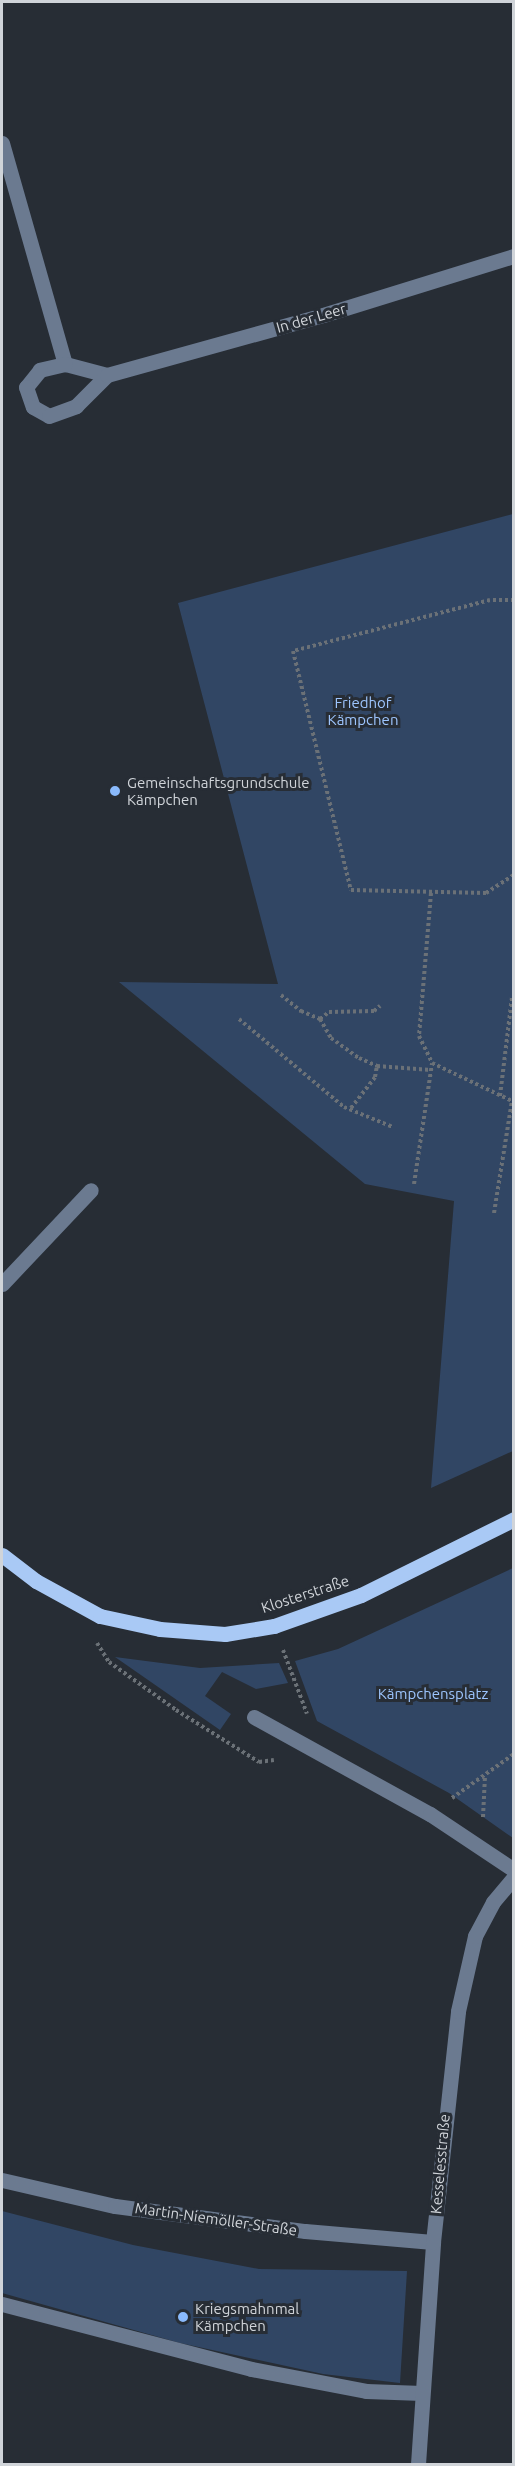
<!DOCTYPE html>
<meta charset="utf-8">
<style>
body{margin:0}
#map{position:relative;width:515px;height:2466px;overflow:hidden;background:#272d35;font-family:Ubuntu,sans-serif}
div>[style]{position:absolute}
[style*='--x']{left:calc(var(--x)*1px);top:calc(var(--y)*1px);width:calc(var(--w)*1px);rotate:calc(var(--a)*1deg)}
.green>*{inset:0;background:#314664}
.path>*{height:4px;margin-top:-2px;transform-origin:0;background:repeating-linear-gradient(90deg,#6b7177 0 3px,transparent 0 6px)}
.minor>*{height:15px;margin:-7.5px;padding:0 7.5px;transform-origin:7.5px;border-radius:7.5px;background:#6b7a90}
.major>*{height:15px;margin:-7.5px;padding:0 7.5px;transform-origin:7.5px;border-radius:7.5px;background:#a9c9f5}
.dots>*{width:16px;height:16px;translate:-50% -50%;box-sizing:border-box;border:3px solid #272d35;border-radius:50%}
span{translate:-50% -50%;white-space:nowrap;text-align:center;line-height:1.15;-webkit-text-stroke:6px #272d35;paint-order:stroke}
.street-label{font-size:15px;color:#d0d4d9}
.park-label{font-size:15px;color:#9dc5fe}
.poi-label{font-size:15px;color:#d0d4d9}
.left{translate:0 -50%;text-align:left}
.frame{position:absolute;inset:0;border:3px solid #d0d4d9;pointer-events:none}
</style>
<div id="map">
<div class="green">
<i style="clip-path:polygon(513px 514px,513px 1451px,431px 1488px,454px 1201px,365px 1184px,119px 982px,278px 984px,178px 603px)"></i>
<i style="clip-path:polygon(513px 1568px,514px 1568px,513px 1838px,449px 1793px,317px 1721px,295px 1661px,338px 1649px)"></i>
<i style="clip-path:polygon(115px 1657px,200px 1668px,279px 1663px,288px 1683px,256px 1689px,222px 1672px,205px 1696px,231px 1714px,220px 1730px)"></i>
<i style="clip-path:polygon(2px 2211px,133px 2245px,259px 2269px,407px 2271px,400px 2383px,323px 2374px,180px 2343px,2px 2293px)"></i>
</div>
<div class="path">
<i style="--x:514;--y:600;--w:24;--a:180"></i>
<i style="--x:490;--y:600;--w:203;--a:165.5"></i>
<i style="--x:293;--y:651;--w:246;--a:76.4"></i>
<i style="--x:351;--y:890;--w:135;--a:1.3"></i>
<i style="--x:486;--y:893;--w:33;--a:-33"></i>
<i style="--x:431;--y:893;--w:144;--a:94.8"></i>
<i style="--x:419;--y:1036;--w:30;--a:64"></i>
<i style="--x:432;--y:1063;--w:91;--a:25.4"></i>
<i style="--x:281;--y:995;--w:26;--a:39"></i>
<i style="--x:301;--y:1011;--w:21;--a:23"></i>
<i style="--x:320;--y:1019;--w:22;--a:60"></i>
<i style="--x:331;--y:1038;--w:34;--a:36"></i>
<i style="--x:359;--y:1058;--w:20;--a:24"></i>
<i style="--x:377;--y:1066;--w:54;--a:4.2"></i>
<i style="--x:239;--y:1019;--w:137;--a:40"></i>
<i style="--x:344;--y:1107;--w:53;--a:22.2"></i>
<i style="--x:320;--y:1019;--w:11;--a:-38"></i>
<i style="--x:329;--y:1012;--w:45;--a:-1.3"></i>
<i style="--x:374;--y:1011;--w:8;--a:-40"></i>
<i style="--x:500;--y:1096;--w:100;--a:-83.1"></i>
<i style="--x:351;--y:1108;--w:39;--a:-52"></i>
<i style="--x:375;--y:1077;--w:11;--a:-80"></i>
<i style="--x:414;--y:1184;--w:122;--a:-81.5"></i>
<i style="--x:494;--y:1213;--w:113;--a:-80.9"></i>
<i style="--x:97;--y:1643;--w:22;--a:58"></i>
<i style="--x:109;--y:1662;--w:82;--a:35.6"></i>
<i style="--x:176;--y:1710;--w:98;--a:32.1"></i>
<i style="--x:259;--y:1762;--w:15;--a:-8"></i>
<i style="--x:283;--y:1650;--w:68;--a:69.4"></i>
<i style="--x:452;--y:1798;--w:76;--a:-35.4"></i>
<i style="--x:483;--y:1817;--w:41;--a:-87.2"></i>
</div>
<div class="minor">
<i style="--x:2;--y:143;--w:230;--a:74.1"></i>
<i style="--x:107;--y:375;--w:43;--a:-165.3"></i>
<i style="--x:65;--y:364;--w:26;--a:167"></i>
<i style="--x:40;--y:370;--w:22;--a:129"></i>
<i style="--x:26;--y:387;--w:21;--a:71"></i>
<i style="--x:33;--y:407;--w:18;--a:29"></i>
<i style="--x:49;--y:416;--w:29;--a:-20"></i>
<i style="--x:76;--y:406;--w:44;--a:-45"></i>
<i style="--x:107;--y:375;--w:224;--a:-15.5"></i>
<i style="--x:323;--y:315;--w:200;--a:-17.2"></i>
<i style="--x:2;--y:1284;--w:129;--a:-46.6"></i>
<i style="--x:254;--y:1717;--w:201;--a:28.9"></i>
<i style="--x:430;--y:1814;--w:101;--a:33.7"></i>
<i style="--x:2;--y:2180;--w:116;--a:13"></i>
<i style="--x:115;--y:2206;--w:192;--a:7.5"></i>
<i style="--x:305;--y:2231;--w:128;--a:4.9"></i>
<i style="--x:2;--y:2304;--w:257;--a:14.6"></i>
<i style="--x:251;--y:2369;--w:117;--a:10.8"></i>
<i style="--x:366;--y:2391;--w:56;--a:2"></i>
<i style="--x:418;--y:2464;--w:223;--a:-86.1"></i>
<i style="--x:433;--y:2242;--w:232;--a:-83.8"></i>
<i style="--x:458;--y:2011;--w:77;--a:-77.2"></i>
<i style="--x:475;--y:1936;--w:38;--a:-62"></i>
<i style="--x:493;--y:1902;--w:33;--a:-50"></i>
</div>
<div class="major">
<i style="--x:2;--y:1555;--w:43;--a:37.4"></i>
<i style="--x:36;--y:1581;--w:73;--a:28.7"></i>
<i style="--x:100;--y:1616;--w:61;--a:12.2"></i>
<i style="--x:160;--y:1629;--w:65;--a:4.4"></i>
<i style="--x:225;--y:1634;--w:50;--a:-9.3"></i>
<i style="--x:274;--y:1626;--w:92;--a:-19.6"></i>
<i style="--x:361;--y:1595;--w:171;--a:-26.4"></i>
</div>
<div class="dots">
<i style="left:115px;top:791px;background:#8abafc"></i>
<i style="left:183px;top:2317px;background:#8abafc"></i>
</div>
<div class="street-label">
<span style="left:311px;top:318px;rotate:-16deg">In der Leer</span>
<span style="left:305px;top:1594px;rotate:-18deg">Klosterstraße</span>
<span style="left:440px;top:2164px;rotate:-85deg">Kesselesstraße</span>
<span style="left:216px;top:2219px;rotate:8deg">Martin-Niemöller-Straße</span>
</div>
<div class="park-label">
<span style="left:363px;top:711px">Friedhof<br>Kämpchen</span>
<span style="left:433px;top:1694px">Kämpchensplatz</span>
</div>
<div class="poi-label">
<span class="left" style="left:127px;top:791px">Gemeinschaftsgrundschule<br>Kämpchen</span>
<span class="left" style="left:195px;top:2317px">Kriegsmahnmal<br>Kämpchen</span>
</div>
<div class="frame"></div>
</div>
